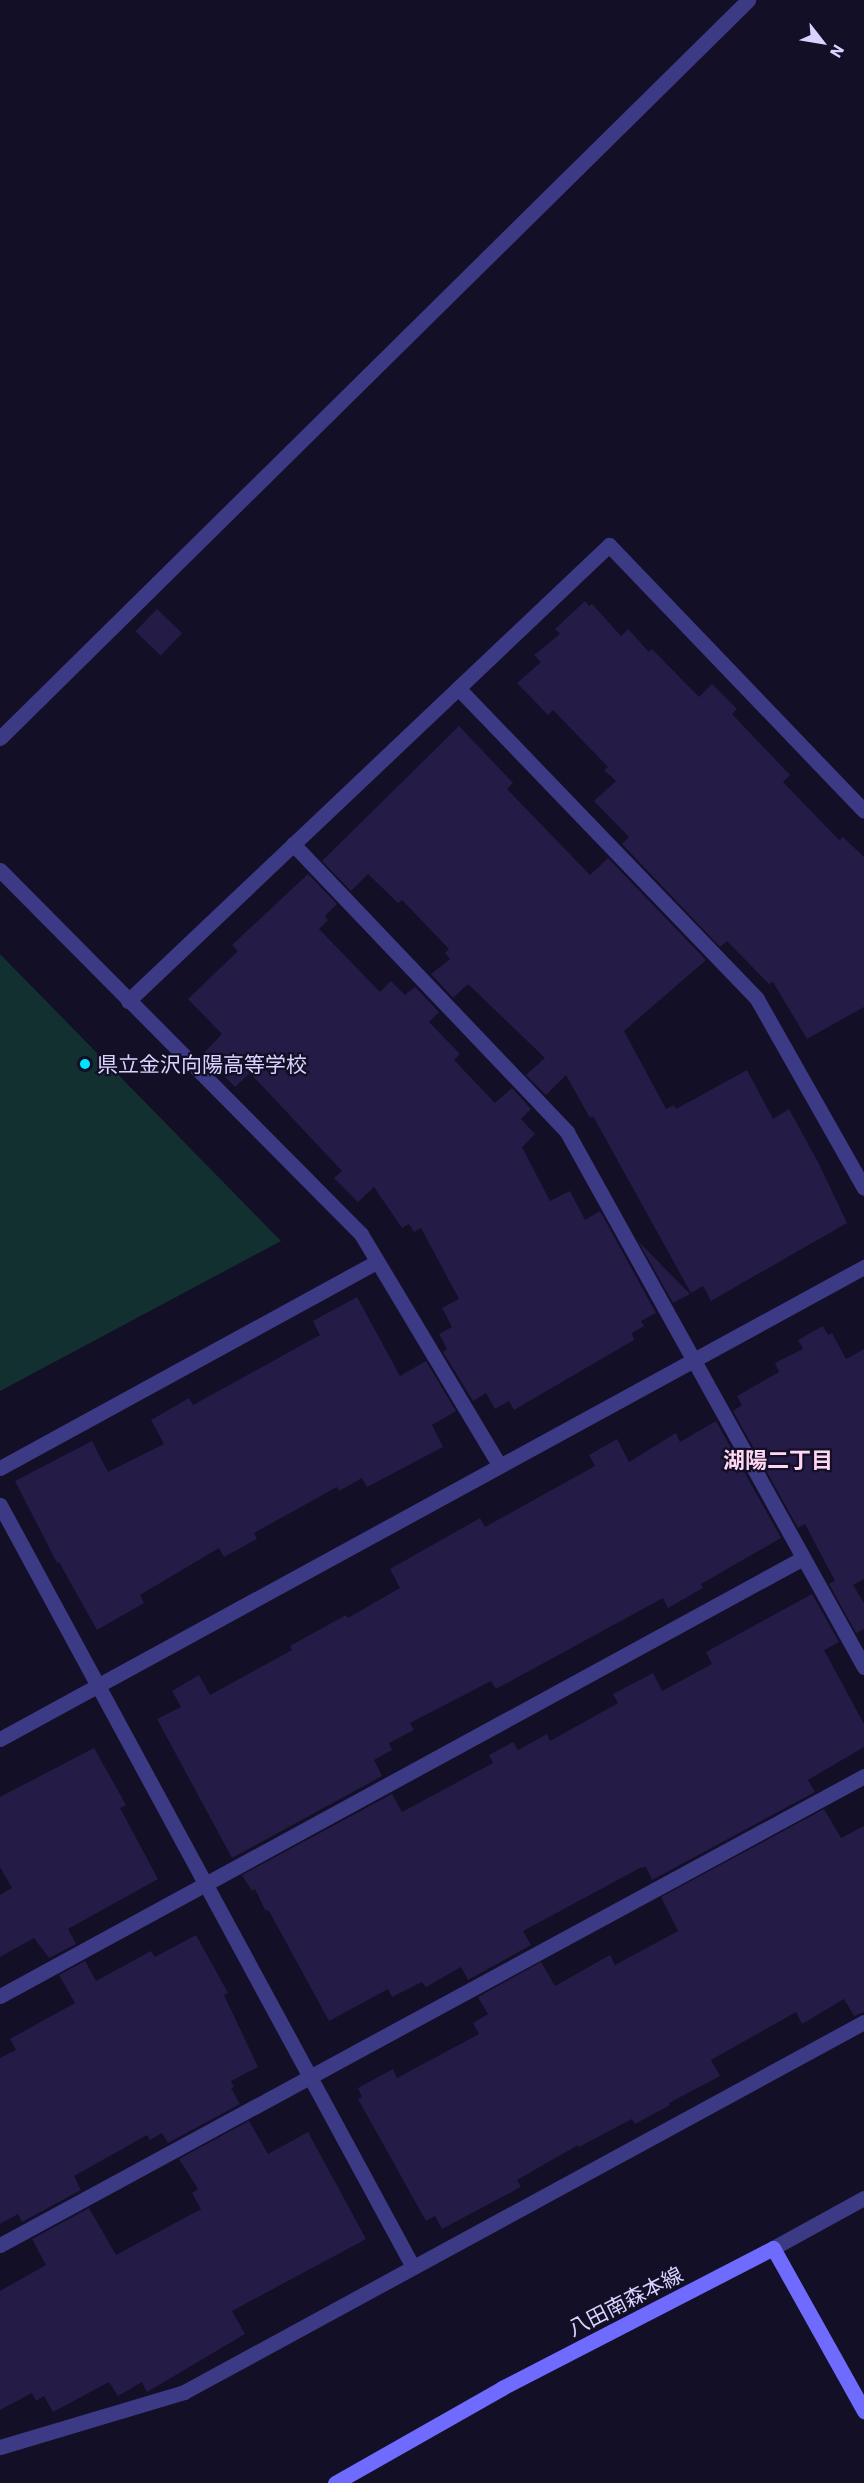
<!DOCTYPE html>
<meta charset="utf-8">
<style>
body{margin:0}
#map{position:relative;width:864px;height:2483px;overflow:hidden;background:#130f26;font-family:"IBM Plex Sans","Noto Sans JP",sans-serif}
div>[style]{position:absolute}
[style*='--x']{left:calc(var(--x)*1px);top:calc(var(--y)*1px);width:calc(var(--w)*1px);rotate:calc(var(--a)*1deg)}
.green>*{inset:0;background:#12302f}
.building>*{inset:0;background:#241b47;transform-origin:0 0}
.minor>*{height:15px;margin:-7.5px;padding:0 7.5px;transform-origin:7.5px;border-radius:7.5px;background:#3d3a85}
.tertiary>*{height:15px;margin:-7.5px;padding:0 7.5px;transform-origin:7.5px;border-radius:7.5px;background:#3d3a85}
.secondary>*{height:15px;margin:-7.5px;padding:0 7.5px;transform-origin:7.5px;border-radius:7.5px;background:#6f6bff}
.dots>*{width:16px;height:16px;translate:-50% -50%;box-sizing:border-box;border:3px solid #130f26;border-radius:50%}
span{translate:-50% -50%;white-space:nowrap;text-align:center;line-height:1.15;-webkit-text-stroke:4.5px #130f26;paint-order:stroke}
.poi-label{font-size:21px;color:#d9d4ff}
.left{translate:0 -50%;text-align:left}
.street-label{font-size:21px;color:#d9d4ff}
.neighbourhood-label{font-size:22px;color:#ffd6f0;font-weight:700}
.north{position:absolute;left:792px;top:12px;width:60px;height:60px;-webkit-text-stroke:4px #130f26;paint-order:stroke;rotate:121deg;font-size:16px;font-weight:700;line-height:24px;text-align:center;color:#d9d4ff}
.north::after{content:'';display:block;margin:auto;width:21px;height:27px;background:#d9d4ff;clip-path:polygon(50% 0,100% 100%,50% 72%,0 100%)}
</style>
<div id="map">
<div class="green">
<i style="clip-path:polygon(0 954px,281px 1241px,0 1391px)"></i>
</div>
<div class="building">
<i style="clip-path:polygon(585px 601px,589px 606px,592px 604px,621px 636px,628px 629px,649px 652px,652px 649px,699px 697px,712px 684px,737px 709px,732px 714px,790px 775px,783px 782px,839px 840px,843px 837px,864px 857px,864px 1007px,807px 1039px,773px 982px,769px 984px,727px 941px,720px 947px,622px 844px,629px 837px,594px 801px,616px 781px,604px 770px,608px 767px,553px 710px,548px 715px,517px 683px,541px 662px,534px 655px,560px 634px,555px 629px)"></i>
<i style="left:157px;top:609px;width:35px;height:31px;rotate:44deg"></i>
<i style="clip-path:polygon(459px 726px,513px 783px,507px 789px,590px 875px,608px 858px,706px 960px,624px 1031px,666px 1109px,674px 1105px,676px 1109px,747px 1070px,773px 1119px,789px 1109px,819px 1164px,847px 1223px,711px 1301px,703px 1286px,691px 1293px,593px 1116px,590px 1118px,566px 1075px,546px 1095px,526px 1075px,545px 1058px,468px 984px,453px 998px,431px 974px,450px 959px,445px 953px,449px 949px,402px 900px,398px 903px,368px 874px,351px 891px,322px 861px)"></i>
<i style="clip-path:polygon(308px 874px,337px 904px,325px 916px,328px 920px,319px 929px,380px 992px,391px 981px,405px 995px,415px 987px,439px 1012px,429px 1022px,460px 1054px,454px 1060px,495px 1103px,512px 1088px,531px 1109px,521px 1119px,535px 1134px,522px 1147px,550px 1201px,570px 1191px,585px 1220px,600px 1211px,656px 1313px,641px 1321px,644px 1326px,632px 1333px,634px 1340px,514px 1410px,509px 1401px,495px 1409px,486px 1393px,473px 1401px,443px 1352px,447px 1349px,439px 1334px,452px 1327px,442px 1308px,459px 1299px,421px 1228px,414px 1232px,409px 1224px,402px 1228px,374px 1187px,358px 1202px,334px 1178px,342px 1171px,250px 1073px,235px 1087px,203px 1054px,222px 1034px,188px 999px,238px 951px,232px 945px)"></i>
<i style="clip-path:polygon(638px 1241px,690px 1294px,673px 1303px)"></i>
<i style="clip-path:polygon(357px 1297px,400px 1376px,426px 1361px,456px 1411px,432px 1425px,443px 1447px,367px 1487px,362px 1478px,339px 1491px,337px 1487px,254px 1533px,257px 1539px,224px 1557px,219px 1548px,140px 1595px,144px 1603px,97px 1630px,59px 1562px,57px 1563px,15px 1481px,92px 1441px,108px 1472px,164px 1444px,151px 1420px,189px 1398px,193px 1405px,320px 1335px,313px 1321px)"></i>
<i style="clip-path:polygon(823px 1326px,828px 1335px,832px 1333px,846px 1359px,864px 1349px,864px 1579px,853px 1585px,864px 1603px,864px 1629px,856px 1633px,829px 1584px,835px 1581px,805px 1524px,798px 1528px,733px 1411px,742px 1405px,737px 1396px,779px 1372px,775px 1363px,803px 1349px,798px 1340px)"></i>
<i style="clip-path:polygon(716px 1421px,781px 1538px,701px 1584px,703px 1588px,668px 1608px,663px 1598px,496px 1689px,491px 1681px,410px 1723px,414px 1730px,389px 1743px,392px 1750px,374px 1760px,382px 1776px,232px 1858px,157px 1719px,181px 1707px,172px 1691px,199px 1675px,210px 1695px,292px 1650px,290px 1646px,346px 1615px,348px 1618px,400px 1588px,390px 1569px,480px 1518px,485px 1527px,595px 1466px,589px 1455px,617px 1439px,629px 1462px,676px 1433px,680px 1442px)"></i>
<i style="clip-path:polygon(812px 1594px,839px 1642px,824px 1650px,864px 1724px,864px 1747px,808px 1780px,815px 1792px,652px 1880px,646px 1867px,640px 1868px,523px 1931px,531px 1945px,468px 1980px,461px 1967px,426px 1987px,422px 1982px,392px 1997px,388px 1989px,329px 2021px,269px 1911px,265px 1910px,255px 1889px,252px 1891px,242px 1875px,392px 1794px,402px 1812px,493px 1763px,489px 1755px,513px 1742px,518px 1750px,547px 1734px,550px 1741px,618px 1703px,613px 1694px,653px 1673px,662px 1691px,712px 1664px,706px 1652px)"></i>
<i style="clip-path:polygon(94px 1748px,126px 1805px,120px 1808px,158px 1879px,68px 1929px,76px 1944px,49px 1958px,34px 1938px,0 1957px,0 1895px,12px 1888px,0 1867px,0 1797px)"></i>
<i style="clip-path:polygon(824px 1809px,841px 1838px,864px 1826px,864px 2012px,854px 2016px,844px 1999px,802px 2024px,796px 2012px,711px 2060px,720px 2076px,669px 2103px,670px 2105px,635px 2124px,632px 2119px,579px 2147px,578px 2145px,517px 2180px,521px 2187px,442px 2229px,435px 2216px,426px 2221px,358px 2099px,362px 2097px,358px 2088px,393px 2069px,397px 2078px,479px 2034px,473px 2023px,488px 2014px,478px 1997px,541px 1962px,555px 1986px,610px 1955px,615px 1965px,678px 1931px,661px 1897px)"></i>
<i style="clip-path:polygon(196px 1935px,228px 1993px,224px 1995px,258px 2067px,231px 2081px,234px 2087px,231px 2088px,240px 2104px,168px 2143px,162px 2133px,150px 2140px,147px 2135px,74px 2176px,81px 2190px,22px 2222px,18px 2214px,0 2224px,0 2058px,16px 2050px,10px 2039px,75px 2003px,59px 1975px,85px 1961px,96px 1981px,151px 1951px,155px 1957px)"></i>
<i style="clip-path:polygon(249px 2121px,268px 2154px,308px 2132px,366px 2239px,232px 2311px,245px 2334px,147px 2392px,142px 2382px,118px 2396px,109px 2382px,53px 2412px,44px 2396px,36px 2401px,32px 2393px,0 2410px,0 2291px,46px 2265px,32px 2239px,89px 2208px,116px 2255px,201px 2209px,192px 2193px,198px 2189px,179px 2159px)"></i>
</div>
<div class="minor">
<i style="--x:458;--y:688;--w:431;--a:46.1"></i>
<i style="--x:757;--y:999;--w:217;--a:60.5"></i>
<i style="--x:0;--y:738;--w:1051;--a:-44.61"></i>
<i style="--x:293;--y:844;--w:398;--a:46.4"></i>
<i style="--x:567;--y:1132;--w:612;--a:60.96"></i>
<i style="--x:0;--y:870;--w:513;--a:45.24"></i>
<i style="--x:361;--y:1234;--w:270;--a:59.1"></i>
<i style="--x:128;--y:1001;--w:663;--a:-43.47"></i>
<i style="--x:609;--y:545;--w:368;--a:46.2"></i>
<i style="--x:0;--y:1468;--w:429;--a:-28.7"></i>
<i style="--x:0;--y:1505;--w:867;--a:61.54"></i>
<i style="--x:0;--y:1739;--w:985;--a:-28.65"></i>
<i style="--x:0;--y:1996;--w:915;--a:-28.61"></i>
<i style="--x:0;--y:2245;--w:983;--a:-28.49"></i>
<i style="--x:0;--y:2447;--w:192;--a:-16.6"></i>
<i style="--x:184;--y:2392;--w:774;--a:-28.55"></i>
</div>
<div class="tertiary">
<i style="--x:773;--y:2248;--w:104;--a:-28.8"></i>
</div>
<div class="secondary">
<i style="--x:335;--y:2483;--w:192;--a:-29.6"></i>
<i style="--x:502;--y:2388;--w:305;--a:-27.3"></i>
<i style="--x:773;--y:2248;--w:187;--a:60.8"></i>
</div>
<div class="dots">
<i style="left:85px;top:1064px;background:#00e5ff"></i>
</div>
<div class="poi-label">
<span class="left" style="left:97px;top:1064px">県立金沢向陽高等学校</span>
</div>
<div class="street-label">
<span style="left:625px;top:2301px;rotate:-27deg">八田南森本線</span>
</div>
<div class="neighbourhood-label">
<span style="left:778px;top:1460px">湖陽二丁目</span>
</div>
<div class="north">N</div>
</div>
